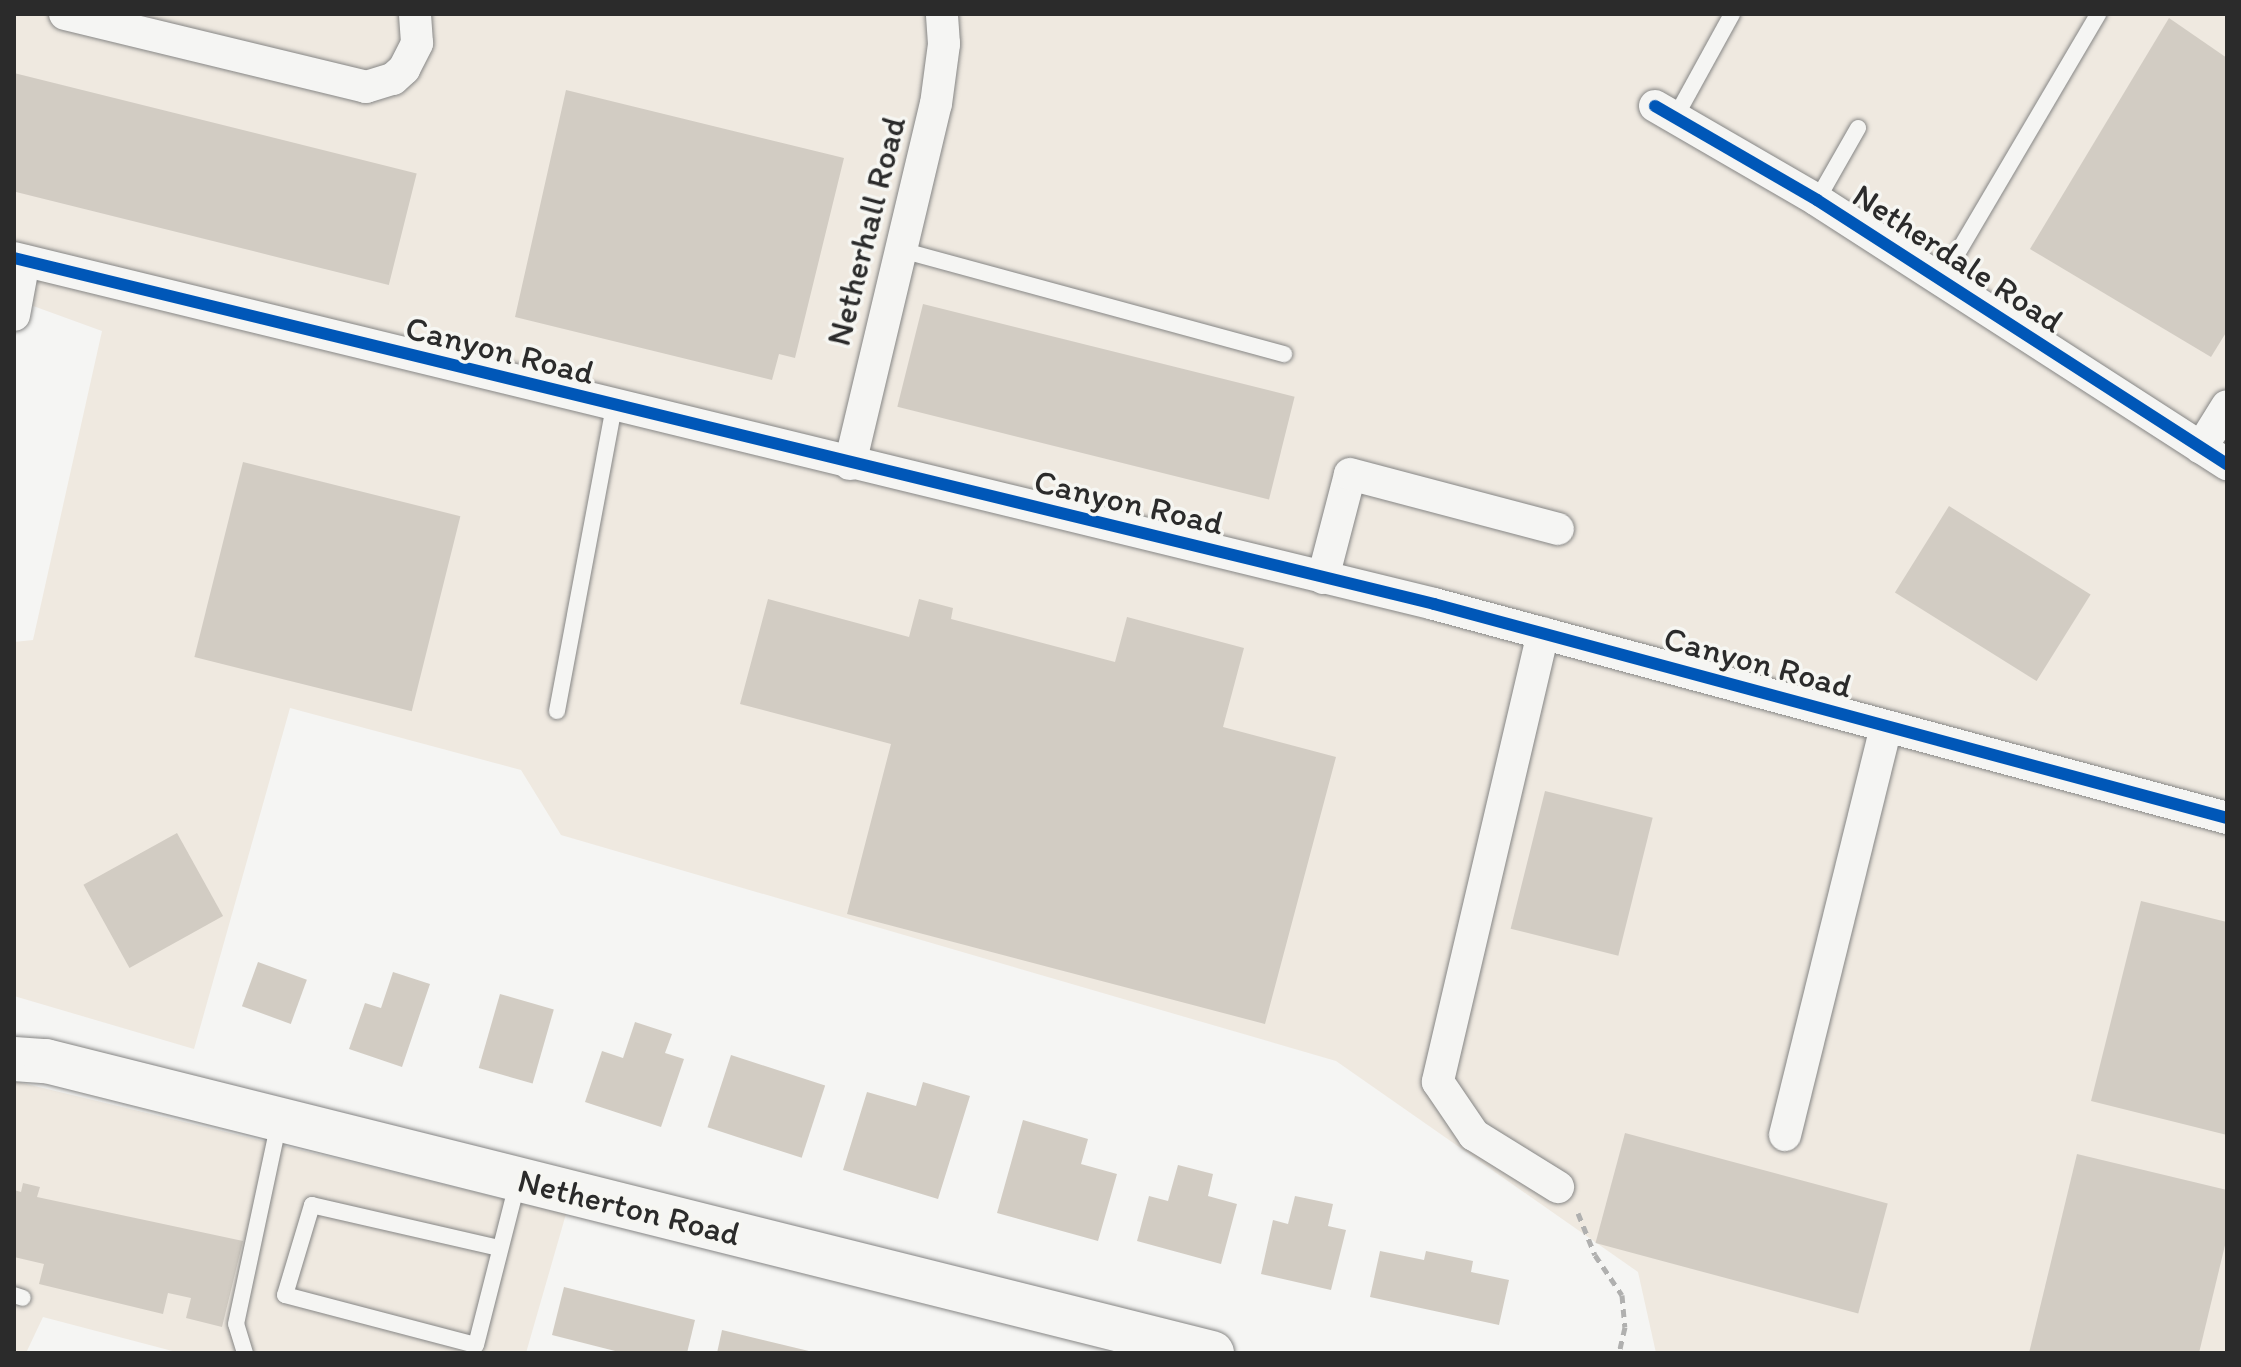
<!DOCTYPE html>
<style>
body{margin:0}
#map{position:relative;width:2241px;height:1367px;overflow:hidden;background:#f5f5f3;font-family:Itim,sans-serif}
div>[style]{position:absolute}
[style*='--x']{left:calc(var(--x)*1px);top:calc(var(--y)*1px);width:calc(var(--w)*1px);rotate:calc(var(--a)*1deg)}
.built>*{inset:0;background:#efe9e0}
.building>*{inset:0;background:#d2ccc3;transform-origin:0 0}
.path>*{height:5px;margin-top:-2.5px;transform-origin:0;background:repeating-linear-gradient(90deg,#b0b0af 0 8px,transparent 0 14px)}
.roads{filter:drop-shadow(0 0 2px #868685) drop-shadow(0 0 2px #868685)}
.service>*{height:16px;margin:-8px;padding:0 8px;transform-origin:8px;border-radius:8px;background:#f5f5f3}
.minor>*{height:32px;margin:-16px;padding:0 16px;transform-origin:16px;border-radius:16px;background:#f5f5f3}
.secondary>*{height:44px;margin:-22px;padding:0 22px;transform-origin:22px;border-radius:22px;background:#f5f5f3}
.cycleway>*{height:12px;margin:-6px;padding:0 6px;transform-origin:6px;border-radius:6px;background:#0057b8}
span{translate:-50% -50%;white-space:nowrap;text-align:center;line-height:1.15;-webkit-text-stroke:7px #f6f6f2;paint-order:stroke}
.street-label{font-size:34px;color:#2b2b2b}
.frame{position:absolute;inset:0;border:16px solid #2b2b2b;pointer-events:none}
</style>
<div id="map">
<div class="built">
<i style="clip-path:polygon(14px 14px,2227px 14px,2227px 1353px,1656px 1353px,1638px 1272px,1336px 1061px,561px 835px,521px 770px,290px 708px,194px 1049px,14px 996px,14px 642px,33px 640px,102px 331px,14px 299px)"></i>
<i style="clip-path:polygon(14px 1081px,566px 1214px,526px 1353px,180px 1353px,43px 1317px,26px 1353px,14px 1353px)"></i>
</div>
<div class="building">
<i style="clip-path:polygon(2169px 18px,2227px 58px,2227px 331px,2211px 357px,2030px 249px)"></i>
<i style="left:14px;top:73px;width:415px;height:115px;rotate:14deg"></i>
<i style="clip-path:polygon(566px 90px,844px 158px,795px 358px,779px 354px,772px 380px,515px 317px)"></i>
<i style="left:923px;top:304px;width:383px;height:106px;rotate:14deg"></i>
<i style="left:243px;top:462px;width:224px;height:201px;rotate:14deg"></i>
<i style="left:1949px;top:506px;width:167px;height:102px;rotate:32deg"></i>
<i style="clip-path:polygon(768px 599px,909px 637px,919px 599px,953px 608px,951px 619px,1115px 662px,1127px 617px,1244px 648px,1223px 727px,1336px 757px,1265px 1024px,847px 914px,891px 744px,740px 704px)"></i>
<i style="left:1545px;top:791px;width:111px;height:142px;rotate:14deg"></i>
<i style="left:177px;top:833px;width:95px;height:107px;rotate:61deg"></i>
<i style="clip-path:polygon(2141px 901px,2227px 922px,2227px 1135px,2091px 1101px)"></i>
<i style="left:258px;top:962px;width:52px;height:47px;rotate:20deg"></i>
<i style="clip-path:polygon(393px 972px,430px 984px,402px 1067px,349px 1049px,365px 1003px,381px 1008px)"></i>
<i style="left:500px;top:994px;width:56px;height:77px;rotate:16deg"></i>
<i style="clip-path:polygon(635px 1022px,672px 1034px,665px 1053px,684px 1059px,661px 1127px,585px 1102px,602px 1051px,623px 1058px)"></i>
<i style="left:731px;top:1055px;width:99px;height:76px;rotate:18deg"></i>
<i style="clip-path:polygon(923px 1082px,970px 1096px,938px 1199px,843px 1170px,867px 1092px,916px 1106px)"></i>
<i style="clip-path:polygon(1023px 1120px,1088px 1139px,1081px 1164px,1117px 1174px,1098px 1241px,997px 1213px)"></i>
<i style="left:1625px;top:1133px;width:272px;height:114px;rotate:15deg"></i>
<i style="clip-path:polygon(2077px 1154px,2227px 1190px,2227px 1237px,2199px 1353px,2029px 1353px)"></i>
<i style="clip-path:polygon(1178px 1165px,1213px 1174px,1208px 1196px,1237px 1204px,1221px 1264px,1137px 1241px,1149px 1196px,1168px 1201px)"></i>
<i style="clip-path:polygon(23px 1183px,40px 1187px,37px 1197px,243px 1241px,222px 1327px,186px 1318px,191px 1298px,168px 1293px,163px 1314px,39px 1284px,44px 1264px,14px 1257px,14px 1190px,21px 1192px)"></i>
<i style="clip-path:polygon(1295px 1196px,1333px 1204px,1328px 1226px,1346px 1230px,1331px 1290px,1261px 1274px,1273px 1220px,1288px 1224px)"></i>
<i style="clip-path:polygon(1380px 1251px,1424px 1260px,1426px 1251px,1473px 1261px,1471px 1272px,1509px 1280px,1499px 1325px,1370px 1297px)"></i>
<i style="clip-path:polygon(564px 1287px,695px 1320px,687px 1353px,623px 1353px,552px 1335px)"></i>
<i style="clip-path:polygon(722px 1330px,813px 1352px,813px 1353px,717px 1353px)"></i>
</div>
<div class="path">
<i style="--x:1578;--y:1213;--w:45;--a:68"></i>
<i style="--x:1595;--y:1255;--w:48;--a:56"></i>
<i style="--x:1622;--y:1295;--w:32;--a:85"></i>
<i style="--x:1625;--y:1327;--w:27;--a:103"></i>
</div>
<div class="roads">
<div class="service">
<i style="--x:1676;--y:116;--w:116;--a:-61.2"></i>
<i style="--x:1817;--y:200;--w:83;--a:-60.3"></i>
<i style="--x:901;--y:250;--w:397;--a:15.2"></i>
<i style="--x:1941;--y:281;--w:310;--a:-59.5"></i>
<i style="--x:557;--y:711;--w:309;--a:-79.4"></i>
<i style="--x:499;--y:1248;--w:192;--a:-167.1"></i>
<i style="--x:312;--y:1205;--w:94;--a:106.7"></i>
<i style="--x:285;--y:1295;--w:197;--a:14.7"></i>
<i style="--x:476;--y:1345;--w:170;--a:-75.7"></i>
<i style="--x:14;--y:1295;--w:9;--a:18"></i>
<i style="--x:245;--y:1353;--w:30;--a:-107"></i>
<i style="--x:236;--y:1324;--w:208;--a:-78"></i>
</div>
<div class="minor">
<i style="--x:65;--y:14;--w:310;--a:13.6"></i>
<i style="--x:366;--y:87;--w:28;--a:-17"></i>
<i style="--x:393;--y:79;--w:15;--a:-42"></i>
<i style="--x:404;--y:69;--w:29;--a:-63"></i>
<i style="--x:417;--y:43;--w:29;--a:-94"></i>
<i style="--x:1655;--y:106;--w:187;--a:30.1"></i>
<i style="--x:1817;--y:200;--w:488;--a:32.8"></i>
<i style="--x:14;--y:258;--w:1462;--a:13.69"></i>
<i style="--x:1434;--y:604;--w:821;--a:15.1"></i>
<i style="--x:14;--y:315;--w:55;--a:-79.5"></i>
<i style="--x:2201;--y:448;--w:49;--a:-58.2"></i>
<i style="--x:850;--y:464;--w:370;--a:-76.6"></i>
<i style="--x:936;--y:104;--w:61;--a:-82.4"></i>
<i style="--x:944;--y:44;--w:30;--a:-94"></i>
<i style="--x:1323;--y:578;--w:107;--a:-75.4"></i>
<i style="--x:1350;--y:474;--w:215;--a:14.8"></i>
<i style="--x:1543;--y:633;--w:461;--a:103.2"></i>
<i style="--x:1438;--y:1082;--w:64;--a:55.8"></i>
<i style="--x:1474;--y:1135;--w:99;--a:31.8"></i>
<i style="--x:1785;--y:1135;--w:421;--a:-76.1"></i>
</div>
<div class="secondary">
<i style="--x:14;--y:1059;--w:32;--a:4"></i>
<i style="--x:46;--y:1061;--w:1202;--a:14.06"></i>
</div>
</div>
<div class="cycleway">
<i style="--x:1655;--y:106;--w:187;--a:30.1"></i>
<i style="--x:1817;--y:200;--w:488;--a:32.8"></i>
<i style="--x:14;--y:258;--w:1462;--a:13.69"></i>
<i style="--x:1434;--y:604;--w:821;--a:15.1"></i>
</div>
<div class="street-label">
<span style="left:866px;top:231px;rotate:-76deg">Netherhall Road</span>
<span style="left:1958px;top:258px;rotate:33deg">Netherdale Road</span>
<span style="left:500px;top:350px;rotate:14deg">Canyon Road</span>
<span style="left:1129px;top:502px;rotate:13deg">Canyon Road</span>
<span style="left:1758px;top:662px;rotate:15deg">Canyon Road</span>
<span style="left:629px;top:1207px;rotate:14deg">Netherton Road</span>
</div>
<div class="frame"></div>
</div>
